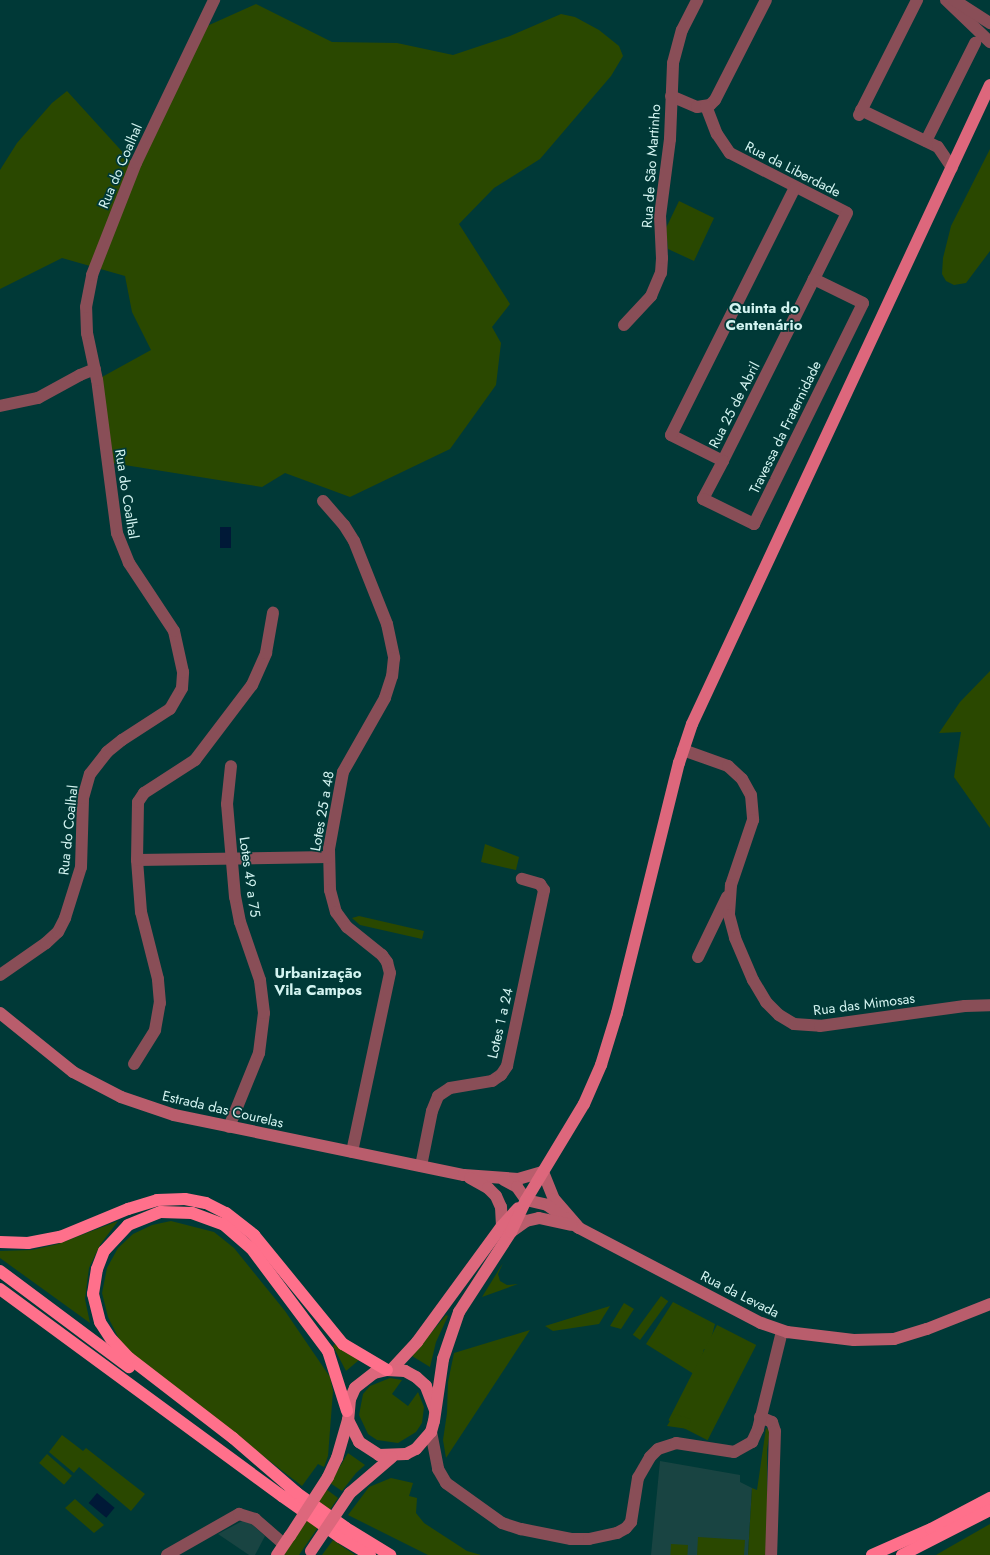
<!DOCTYPE html>
<meta charset="utf-8">
<style>
body{margin:0}
#map{position:relative;width:990px;height:1555px;overflow:hidden;background:#003937;font-family:Jost,sans-serif}
div>[style]{position:absolute}
[style*='--x']{left:calc(var(--x)*1px);top:calc(var(--y)*1px);width:calc(var(--w)*1px);rotate:calc(var(--a)*1deg)}
.built>*{inset:0;background:#194442}
.green>*{inset:0;background:#2a4800;transform-origin:0 0}
.water>*{inset:0;background:#001937;transform-origin:0 0}
.street>*{height:12px;margin:-6px;padding:0 6px;transform-origin:6px;border-radius:6px;background:#894e57}
.secondary>*{height:12px;margin:-6px;padding:0 6px;transform-origin:6px;border-radius:6px;background:#b95d6c}
.primary>*{height:12px;margin:-6px;padding:0 6px;transform-origin:6px;border-radius:6px;background:#dd677c}
.highway>*{height:12px;margin:-6px;padding:0 6px;transform-origin:6px;border-radius:6px;background:#ff708b}
.primary-bridge>*{height:12px;margin:-6px;padding:0 6px;transform-origin:6px;border-radius:6px;background:#dd677c}
span{translate:-50% -50%;white-space:nowrap;text-align:center;line-height:1.15;-webkit-text-stroke:3.5px #003937;paint-order:stroke}
.street-label{font-size:14px;color:#d3f4f1}
.neighbourhood-label{font-size:15px;color:#d3f4f1;font-weight:700}
</style>
<div id="map">
<div class="built">
<i style="clip-path:polygon(660px 1461px,740px 1475px,740px 1482px,752px 1488px,748px 1555px,651px 1555px)"></i>
<i style="clip-path:polygon(246px 1519px,265px 1536px,255px 1555px,249px 1555px,218px 1534px)"></i>
</div>
<div class="green">
<i style="clip-path:polygon(256px 4px,332px 42px,397px 43px,453px 55px,510px 36px,561px 14px,575px 17px,599px 30px,619px 46px,623px 56px,611px 76px,540px 159px,494px 188px,459px 224px,510px 304px,492px 327px,501px 343px,496px 385px,450px 449px,350px 497px,285px 473px,262px 487px,112px 463px,102px 377px,151px 350px,132px 312px,125px 276px,62px 258px,0 289px,0 170px,17px 143px,52px 103px,67px 91px,138px 169px,207px 26px)"></i>
<i style="clip-path:polygon(990px 149px,990px 251px,966px 283px,954px 285px,946px 281px,942px 274px,943px 258px,951px 226px)"></i>
<i style="clip-path:polygon(679px 201px,714px 218px,694px 261px,668px 249px,666px 228px)"></i>
<i style="clip-path:polygon(990px 671px,990px 828px,954px 777px,961px 732px,939px 733px,960px 702px)"></i>
<i style="clip-path:polygon(485px 844px,519px 857px,516px 870px,481px 862px)"></i>
<i style="clip-path:polygon(359px 916px,424px 931px,422px 939px,360px 925px,352px 918px)"></i>
<i style="clip-path:polygon(118px 1221px,100px 1245px,89px 1268px,85px 1299px,90px 1323px,0 1258px,0 1251px,32px 1250px,58px 1244px)"></i>
<i style="clip-path:polygon(171px 1221px,214px 1232px,234px 1248px,285px 1311px,330px 1377px,333px 1391px,328px 1456px,324px 1467px,318px 1464px,302px 1486px,136px 1358px,119px 1339px,108px 1317px,102px 1293px,107px 1268px,118px 1248px,133px 1234px,152px 1225px)"></i>
<i style="clip-path:polygon(503px 1263px,498px 1274px,500px 1281px,507px 1285px,518px 1284px,482px 1297px)"></i>
<i style="left:661px;top:1296px;width:9px;height:48px;rotate:36deg"></i>
<i style="clip-path:polygon(673px 1302px,715px 1324px,708px 1350px,704px 1349px,697px 1376px,646px 1344px)"></i>
<i style="clip-path:polygon(624px 1303px,634px 1309px,621px 1329px,610px 1326px)"></i>
<i style="clip-path:polygon(610px 1306px,599px 1324px,553px 1331px,545px 1326px)"></i>
<i style="clip-path:polygon(446px 1315px,448px 1316px,436px 1342px,430px 1367px,412px 1356px)"></i>
<i style="left:717px;top:1325px;width:44px;height:107px;rotate:27deg"></i>
<i style="clip-path:polygon(530px 1330px,446px 1458px,443px 1440px,447px 1413px,448px 1382px,454px 1353px)"></i>
<i style="clip-path:polygon(335px 1344px,359px 1360px,346px 1371px,333px 1346px)"></i>
<i style="clip-path:polygon(390px 1378px,402px 1380px,392px 1394px,408px 1406px,418px 1392px,424px 1407px,422px 1423px,416px 1432px,398px 1443px,377px 1440px,368px 1434px,359px 1415px,363px 1394px,370px 1386px)"></i>
<i style="clip-path:polygon(674px 1414px,691px 1419px,688px 1429px,667px 1426px)"></i>
<i style="clip-path:polygon(766px 1428px,770px 1431px,767px 1450px,767px 1555px,748px 1555px,752px 1488px,757px 1490px)"></i>
<i style="clip-path:polygon(62px 1435px,83px 1451px,86px 1448px,145px 1494px,131px 1511px,79px 1467px,74px 1473px,49px 1452px)"></i>
<i style="clip-path:polygon(348px 1453px,365px 1465px,356px 1473px,342px 1491px,330px 1483px)"></i>
<i style="left:47px;top:1454px;width:33px;height:12px;rotate:41deg"></i>
<i style="clip-path:polygon(391px 1478px,413px 1483px,409px 1496px,417px 1498px,416px 1513px,424px 1523px,467px 1551px,481px 1555px,428px 1555px,348px 1515px,369px 1487px)"></i>
<i style="clip-path:polygon(326px 1489px,338px 1498px,299px 1555px,284px 1555px)"></i>
<i style="clip-path:polygon(75px 1499px,104px 1525px,94px 1533px,65px 1508px)"></i>
<i style="clip-path:polygon(990px 1524px,990px 1555px,936px 1555px,948px 1548px)"></i>
<i style="clip-path:polygon(698px 1537px,745px 1540px,744px 1555px,697px 1555px)"></i>
<i style="clip-path:polygon(333px 1540px,355px 1555px,322px 1555px)"></i>
<i style="left:671px;top:1544px;width:17px;height:11px;rotate:3deg"></i>
</div>
<div class="water">
<i style="left:220px;top:527px;width:11px;height:21px"></i>
<i style="left:97px;top:1493px;width:23px;height:13px;rotate:40deg"></i>
</div>
<div class="street">
<i style="--x:946;--y:0;--w:61;--a:43.7"></i>
<i style="--x:954;--y:0;--w:43;--a:32.6"></i>
<i style="--x:671;--y:96;--w:28;--a:23"></i>
<i style="--x:697;--y:107;--w:13;--a:-9"></i>
<i style="--x:710;--y:105;--w:7;--a:-45"></i>
<i style="--x:715;--y:100;--w:112;--a:-63"></i>
<i style="--x:706;--y:106;--w:30;--a:69"></i>
<i style="--x:717;--y:134;--w:23;--a:56"></i>
<i style="--x:730;--y:153;--w:131;--a:27.1"></i>
<i style="--x:847;--y:213;--w:277;--a:116.6"></i>
<i style="--x:723;--y:461;--w:58;--a:-153.4"></i>
<i style="--x:671;--y:435;--w:277;--a:-63.4"></i>
<i style="--x:861;--y:110;--w:85;--a:25.7"></i>
<i style="--x:938;--y:147;--w:25;--a:56"></i>
<i style="--x:859;--y:115;--w:129;--a:-63.2"></i>
<i style="--x:926;--y:141;--w:110;--a:-63.4"></i>
<i style="--x:624;--y:325;--w:40;--a:-47"></i>
<i style="--x:651;--y:296;--w:25;--a:-67"></i>
<i style="--x:661;--y:273;--w:15;--a:-86"></i>
<i style="--x:662;--y:258;--w:42;--a:-92.7"></i>
<i style="--x:660;--y:216;--w:78;--a:-82.6"></i>
<i style="--x:670;--y:139;--w:76;--a:-87.7"></i>
<i style="--x:673;--y:63;--w:34;--a:-75"></i>
<i style="--x:682;--y:30;--w:34;--a:-63"></i>
<i style="--x:0;--y:406;--w:39;--a:-12"></i>
<i style="--x:38;--y:398;--w:48;--a:-28.7"></i>
<i style="--x:80;--y:375;--w:16;--a:-22"></i>
<i style="--x:723;--y:461;--w:43;--a:117.8"></i>
<i style="--x:703;--y:499;--w:57;--a:26.1"></i>
<i style="--x:754;--y:524;--w:246;--a:-63.7"></i>
<i style="--x:863;--y:303;--w:55;--a:-153.9"></i>
<i style="--x:323;--y:501;--w:32;--a:49"></i>
<i style="--x:344;--y:525;--w:19;--a:58"></i>
<i style="--x:354;--y:541;--w:89;--a:68.3"></i>
<i style="--x:387;--y:624;--w:35;--a:78"></i>
<i style="--x:394;--y:658;--w:18;--a:96"></i>
<i style="--x:392;--y:676;--w:23;--a:108"></i>
<i style="--x:385;--y:698;--w:85;--a:119.6"></i>
<i style="--x:343;--y:772;--w:78;--a:100.3"></i>
<i style="--x:329;--y:849;--w:41;--a:88.6"></i>
<i style="--x:330;--y:890;--w:23;--a:75"></i>
<i style="--x:336;--y:912;--w:19;--a:54"></i>
<i style="--x:347;--y:927;--w:45;--a:38.7"></i>
<i style="--x:382;--y:955;--w:9;--a:54"></i>
<i style="--x:387;--y:962;--w:11;--a:75"></i>
<i style="--x:390;--y:973;--w:183;--a:102"></i>
<i style="--x:683;--y:750;--w:48;--a:19.6"></i>
<i style="--x:728;--y:766;--w:19;--a:43"></i>
<i style="--x:742;--y:779;--w:18;--a:61"></i>
<i style="--x:751;--y:795;--w:25;--a:85"></i>
<i style="--x:753;--y:820;--w:69;--a:108.7"></i>
<i style="--x:731;--y:885;--w:30;--a:94"></i>
<i style="--x:729;--y:915;--w:24;--a:75"></i>
<i style="--x:735;--y:938;--w:46;--a:66.8"></i>
<i style="--x:753;--y:980;--w:26;--a:59"></i>
<i style="--x:766;--y:1002;--w:18;--a:45"></i>
<i style="--x:779;--y:1015;--w:17;--a:31"></i>
<i style="--x:794;--y:1024;--w:26;--a:4"></i>
<i style="--x:820;--y:1026;--w:146;--a:-7.9"></i>
<i style="--x:965;--y:1006;--w:25;--a:-2"></i>
<i style="--x:137;--y:860;--w:192;--a:-0.9"></i>
<i style="--x:698;--y:957;--w:67;--a:-64.2"></i>
<i style="--x:0;--y:975;--w:56;--a:-34.8"></i>
<i style="--x:46;--y:943;--w:16;--a:-43"></i>
<i style="--x:58;--y:932;--w:16;--a:-63"></i>
<i style="--x:65;--y:918;--w:53;--a:-72.6"></i>
<i style="--x:81;--y:867;--w:69;--a:-88.3"></i>
<i style="--x:83;--y:798;--w:25;--a:-74"></i>
<i style="--x:90;--y:774;--w:28;--a:-52"></i>
<i style="--x:107;--y:752;--w:19;--a:-39"></i>
<i style="--x:122;--y:740;--w:57;--a:-32.9"></i>
<i style="--x:170;--y:709;--w:24;--a:-60"></i>
<i style="--x:182;--y:688;--w:16;--a:-86"></i>
<i style="--x:183;--y:672;--w:42;--a:-102.4"></i>
<i style="--x:174;--y:631;--w:82;--a:-123.5"></i>
<i style="--x:129;--y:563;--w:32;--a:-112"></i>
<i style="--x:117;--y:533;--w:154;--a:-97.4"></i>
<i style="--x:97;--y:380;--w:48;--a:-102"></i>
<i style="--x:87;--y:333;--w:26;--a:-92"></i>
<i style="--x:86;--y:307;--w:33;--a:-79"></i>
<i style="--x:92;--y:275;--w:120;--a:-68.6"></i>
<i style="--x:136;--y:163;--w:181;--a:-64.4"></i>
<i style="--x:134;--y:1064;--w:40;--a:-58"></i>
<i style="--x:155;--y:1030;--w:27;--a:-80"></i>
<i style="--x:160;--y:1003;--w:24;--a:-95"></i>
<i style="--x:158;--y:979;--w:69;--a:-104.2"></i>
<i style="--x:141;--y:912;--w:52;--a:-94.4"></i>
<i style="--x:137;--y:860;--w:58;--a:-89"></i>
<i style="--x:138;--y:802;--w:11;--a:-56"></i>
<i style="--x:144;--y:793;--w:61;--a:-32.9"></i>
<i style="--x:195;--y:760;--w:94;--a:-52.8"></i>
<i style="--x:252;--y:685;--w:35;--a:-66"></i>
<i style="--x:266;--y:653;--w:41;--a:-80.1"></i>
<i style="--x:229;--y:1127;--w:80;--a:-67.9"></i>
<i style="--x:259;--y:1053;--w:40;--a:-82.9"></i>
<i style="--x:264;--y:1013;--w:33;--a:-97"></i>
<i style="--x:260;--y:980;--w:61;--a:-109"></i>
<i style="--x:240;--y:922;--w:25;--a:-101"></i>
<i style="--x:235;--y:897;--w:93;--a:-94.9"></i>
<i style="--x:227;--y:804;--w:38;--a:-84"></i>
<i style="--x:421;--y:1166;--w:56;--a:-78.7"></i>
<i style="--x:432;--y:1111;--w:16;--a:-68"></i>
<i style="--x:438;--y:1096;--w:14;--a:-34"></i>
<i style="--x:450;--y:1088;--w:43;--a:-9.5"></i>
<i style="--x:492;--y:1081;--w:11;--a:-34"></i>
<i style="--x:501;--y:1075;--w:11;--a:-56"></i>
<i style="--x:507;--y:1066;--w:180;--a:-78.1"></i>
<i style="--x:544;--y:890;--w:7;--a:-124"></i>
<i style="--x:540;--y:884;--w:19;--a:-164"></i>
<i style="--x:760;--y:1417;--w:13;--a:23"></i>
<i style="--x:772;--y:1422;--w:9;--a:72"></i>
<i style="--x:775;--y:1431;--w:124;--a:91.8"></i>
<i style="--x:431;--y:1432;--w:38;--a:79"></i>
<i style="--x:438;--y:1469;--w:16;--a:60"></i>
<i style="--x:446;--y:1483;--w:69;--a:35.5"></i>
<i style="--x:502;--y:1523;--w:20;--a:18"></i>
<i style="--x:521;--y:1529;--w:51;--a:11.3"></i>
<i style="--x:571;--y:1539;--w:18;--a:0"></i>
<i style="--x:589;--y:1539;--w:29;--a:-12"></i>
<i style="--x:617;--y:1533;--w:10;--a:-29"></i>
<i style="--x:626;--y:1528;--w:8;--a:-50"></i>
<i style="--x:631;--y:1522;--w:45;--a:-81"></i>
<i style="--x:638;--y:1478;--w:24;--a:-60"></i>
<i style="--x:650;--y:1457;--w:11;--a:-45"></i>
<i style="--x:658;--y:1449;--w:19;--a:-18"></i>
<i style="--x:676;--y:1443;--w:59;--a:8.8"></i>
<i style="--x:734;--y:1452;--w:21;--a:-29"></i>
<i style="--x:752;--y:1442;--w:14;--a:-65"></i>
<i style="--x:758;--y:1429;--w:101;--a:-76.2"></i>
<i style="--x:167;--y:1555;--w:83;--a:-29.7"></i>
<i style="--x:239;--y:1514;--w:17;--a:17"></i>
<i style="--x:255;--y:1519;--w:38;--a:41"></i>
</div>
<div class="secondary">
<i style="--x:0;--y:1013;--w:94;--a:38.9"></i>
<i style="--x:73;--y:1072;--w:54;--a:27.5"></i>
<i style="--x:121;--y:1097;--w:56;--a:18.8"></i>
<i style="--x:174;--y:1115;--w:296;--a:11.7"></i>
<i style="--x:464;--y:1175;--w:54;--a:4.2"></i>
<i style="--x:518;--y:1179;--w:26;--a:-16"></i>
<i style="--x:543;--y:1172;--w:29;--a:68"></i>
<i style="--x:554;--y:1199;--w:38;--a:49"></i>
<i style="--x:470;--y:1178;--w:21;--a:29"></i>
<i style="--x:488;--y:1188;--w:11;--a:45"></i>
<i style="--x:496;--y:1196;--w:12;--a:66"></i>
<i style="--x:501;--y:1207;--w:19;--a:87"></i>
<i style="--x:504;--y:1180;--w:15;--a:28"></i>
<i style="--x:517;--y:1187;--w:16;--a:55"></i>
<i style="--x:526;--y:1200;--w:22;--a:13"></i>
<i style="--x:547;--y:1205;--w:39;--a:36"></i>
<i style="--x:579;--y:1228;--w:205;--a:27.6"></i>
<i style="--x:761;--y:1323;--w:28;--a:19"></i>
<i style="--x:787;--y:1332;--w:67;--a:6.8"></i>
<i style="--x:854;--y:1340;--w:40;--a:-1.4"></i>
<i style="--x:894;--y:1339;--w:34;--a:-17"></i>
<i style="--x:927;--y:1329;--w:68;--a:-21.6"></i>
<i style="--x:511;--y:1232;--w:19;--a:-36"></i>
<i style="--x:526;--y:1221;--w:13;--a:-13"></i>
<i style="--x:539;--y:1218;--w:33;--a:12"></i>
</div>
<div class="primary">
<i style="--x:392;--y:1369;--w:37;--a:-47"></i>
<i style="--x:417;--y:1342;--w:144;--a:-53.8"></i>
<i style="--x:502;--y:1226;--w:24;--a:-48"></i>
<i style="--x:435;--y:1410;--w:26;--a:-111"></i>
<i style="--x:426;--y:1386;--w:13;--a:-138"></i>
<i style="--x:416;--y:1377;--w:13;--a:-151"></i>
<i style="--x:405;--y:1371;--w:18;--a:-177"></i>
<i style="--x:387;--y:1370;--w:13;--a:167"></i>
<i style="--x:374;--y:1373;--w:24;--a:142"></i>
<i style="--x:355;--y:1388;--w:12;--a:114"></i>
<i style="--x:350;--y:1399;--w:21;--a:95"></i>
<i style="--x:348;--y:1420;--w:25;--a:63"></i>
<i style="--x:359;--y:1442;--w:24;--a:33"></i>
<i style="--x:379;--y:1455;--w:27;--a:-2"></i>
<i style="--x:406;--y:1454;--w:11;--a:-27"></i>
<i style="--x:416;--y:1449;--w:23;--a:-49"></i>
<i style="--x:431;--y:1432;--w:11;--a:-75"></i>
<i style="--x:434;--y:1421;--w:63;--a:-81.7"></i>
<i style="--x:443;--y:1359;--w:50;--a:-71.2"></i>
<i style="--x:459;--y:1312;--w:95;--a:-57"></i>
<i style="--x:511;--y:1232;--w:35;--a:-65"></i>
<i style="--x:526;--y:1200;--w:112;--a:-58.9"></i>
<i style="--x:584;--y:1104;--w:43;--a:-66.4"></i>
<i style="--x:601;--y:1065;--w:54;--a:-72.9"></i>
<i style="--x:617;--y:1013;--w:258;--a:-76.1"></i>
<i style="--x:679;--y:763;--w:41;--a:-71.6"></i>
<i style="--x:692;--y:724;--w:705;--a:-65"></i>
<i style="--x:328;--y:1477;--w:21;--a:-65"></i>
<i style="--x:337;--y:1458;--w:40;--a:-74"></i>
<i style="--x:350;--y:1493;--w:55;--a:-40.6"></i>
<i style="--x:277;--y:1555;--w:23;--a:-56"></i>
</div>
<div class="highway">
<i style="--x:0;--y:1242;--w:28;--a:2"></i>
<i style="--x:28;--y:1243;--w:33;--a:-11"></i>
<i style="--x:60;--y:1237;--w:74;--a:-22.4"></i>
<i style="--x:128;--y:1209;--w:30;--a:-17"></i>
<i style="--x:157;--y:1200;--w:28;--a:-2"></i>
<i style="--x:185;--y:1199;--w:21;--a:11"></i>
<i style="--x:206;--y:1203;--w:22;--a:27"></i>
<i style="--x:226;--y:1213;--w:36;--a:38"></i>
<i style="--x:254;--y:1235;--w:141;--a:50.8"></i>
<i style="--x:343;--y:1344;--w:51;--a:30.6"></i>
<i style="--x:0;--y:1271;--w:161;--a:36.7"></i>
<i style="--x:0;--y:1289;--w:350;--a:36.3"></i>
<i style="--x:282;--y:1496;--w:71;--a:35.3"></i>
<i style="--x:340;--y:1537;--w:35;--a:31"></i>
<i style="--x:291;--y:1489;--w:67;--a:35.3"></i>
<i style="--x:346;--y:1528;--w:52;--a:31.5"></i>
<i style="--x:297;--y:1493;--w:84;--a:-139.3"></i>
<i style="--x:233;--y:1438;--w:131;--a:-142.4"></i>
<i style="--x:129;--y:1358;--w:26;--a:-133"></i>
<i style="--x:111;--y:1339;--w:20;--a:-123"></i>
<i style="--x:100;--y:1322;--w:29;--a:-104"></i>
<i style="--x:93;--y:1294;--w:25;--a:-81"></i>
<i style="--x:97;--y:1269;--w:19;--a:-69"></i>
<i style="--x:104;--y:1251;--w:35;--a:-47"></i>
<i style="--x:128;--y:1225;--w:35;--a:-22"></i>
<i style="--x:161;--y:1212;--w:31;--a:2"></i>
<i style="--x:192;--y:1213;--w:33;--a:20"></i>
<i style="--x:223;--y:1224;--w:37;--a:41"></i>
<i style="--x:251;--y:1248;--w:129;--a:53.2"></i>
<i style="--x:328;--y:1351;--w:63;--a:72.4"></i>
<i style="--x:872;--y:1555;--w:64;--a:-23.8"></i>
<i style="--x:931;--y:1529;--w:67;--a:-27.7"></i>
<i style="--x:902;--y:1555;--w:99;--a:-27.1"></i>
</div>
<div class="primary-bridge">
<i style="--x:290;--y:1536;--w:70;--a:-57.2"></i>
<i style="--x:311;--y:1551;--w:70;--a:-56.1"></i>
</div>
<div class="street-label">
<span style="left:120px;top:166px;rotate:-67deg">Rua do Coalhal</span>
<span style="left:651px;top:166px;rotate:-86deg">Rua de São Martinho</span>
<span style="left:793px;top:169px;rotate:27deg">Rua da Liberdade</span>
<span style="left:734px;top:405px;rotate:-63deg">Rua 25 de Abril</span>
<span style="left:785px;top:427px;rotate:-64deg">Travessa da Fraternidade</span>
<span style="left:127px;top:494px;rotate:81deg">Rua do Coalhal</span>
<span style="left:322px;top:811px;rotate:-80deg">Lotes 25 a 48</span>
<span style="left:68px;top:830px;rotate:-84deg">Rua do Coalhal</span>
<span style="left:250px;top:877px;rotate:82deg">Lotes 49 a 75</span>
<span style="left:864px;top:1004px;rotate:-7deg">Rua das Mimosas</span>
<span style="left:500px;top:1023px;rotate:-77deg">Lotes 1 a 24</span>
<span style="left:223px;top:1109px;rotate:13deg">Estrada das Courelas</span>
<span style="left:740px;top:1294px;rotate:27deg">Rua da Levada</span>
</div>
<div class="neighbourhood-label">
<span style="left:764px;top:317px">Quinta do<br>Centenário</span>
<span style="left:318px;top:982px">Urbanização<br>Vila Campos</span>
</div>
</div>
